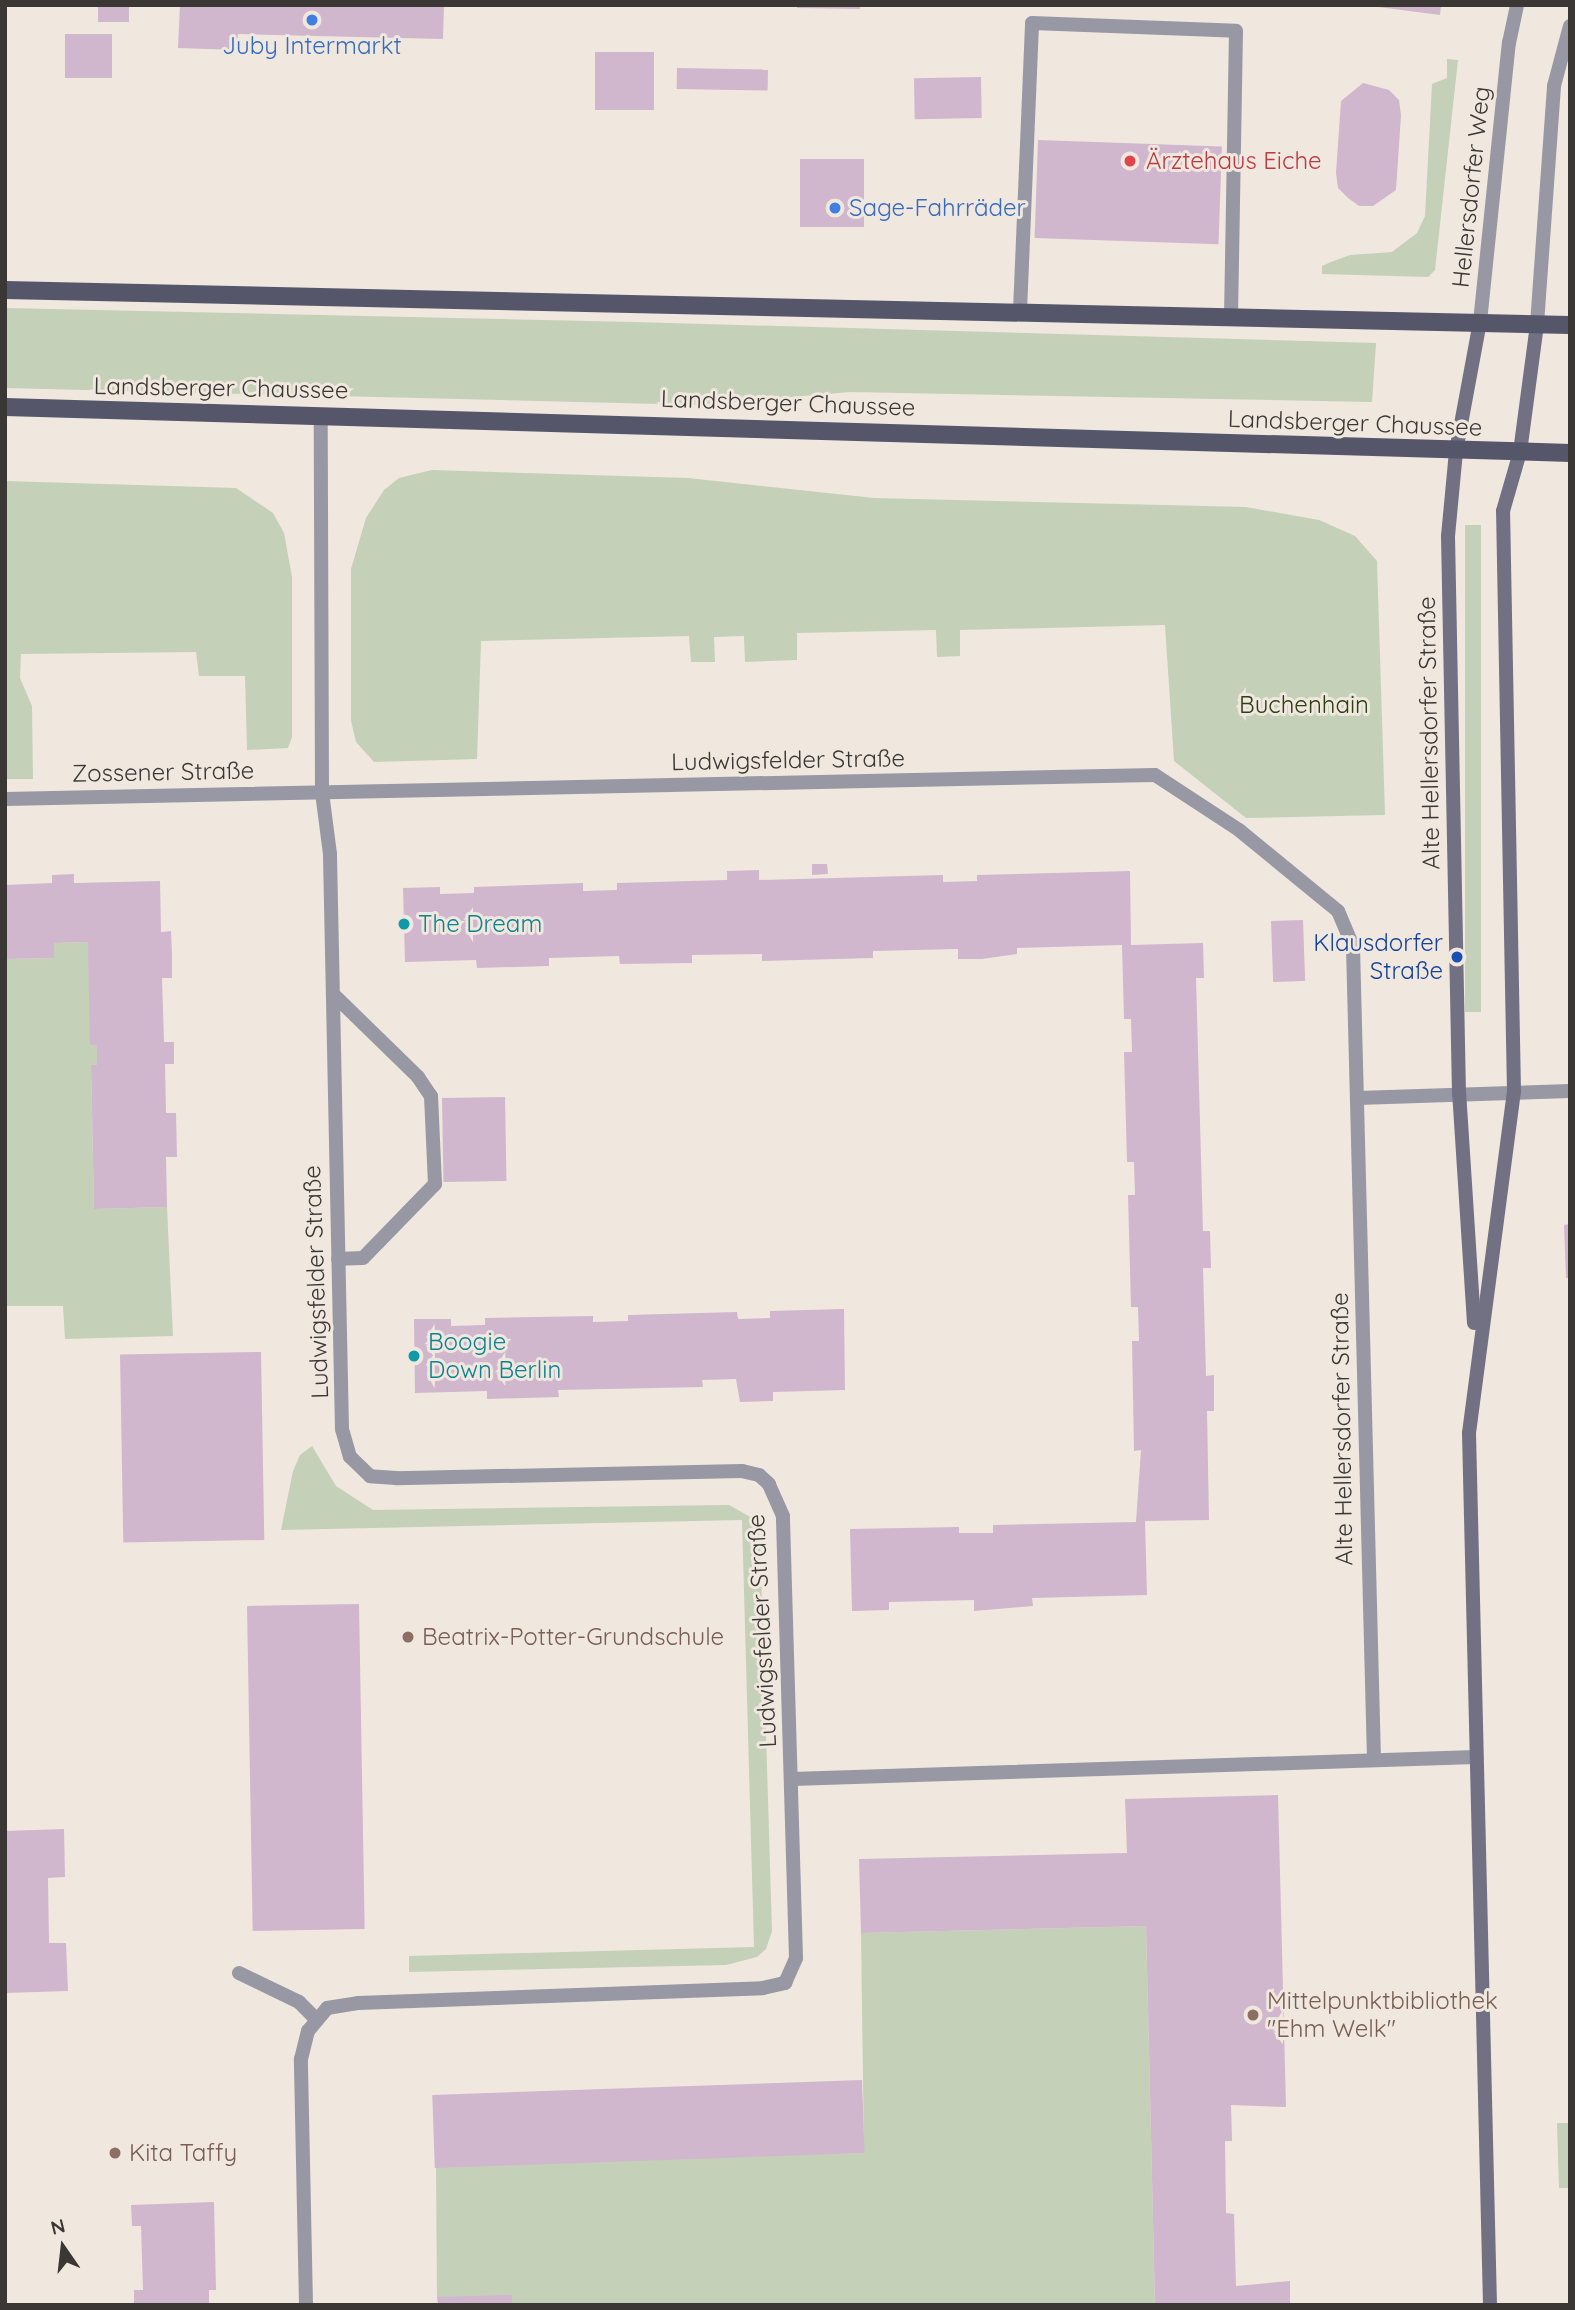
<!DOCTYPE html>
<meta charset="utf-8">
<style>
body{margin:0}
#map{position:relative;width:1575px;height:2310px;overflow:hidden;background:#f0e7df;font-family:Quicksand,sans-serif}
div>[style]{position:absolute}
[style*='--x']{left:calc(var(--x)*1px);top:calc(var(--y)*1px);width:calc(var(--w)*1px);rotate:calc(var(--a)*1deg)}
.green>*{inset:0;background:#c4d0b8;transform-origin:0 0}
.building>*{inset:0;background:#d0b7cd;transform-origin:0 0}
.lane>*{height:14px;margin:-7px;padding:0 7px;transform-origin:7px;border-radius:7px;background:#9898a4}
.street>*{height:14px;margin:-7px;padding:0 7px;transform-origin:7px;border-radius:7px;background:#9898a4}
.secondary>*{height:14px;margin:-7px;padding:0 7px;transform-origin:7px;border-radius:7px;background:#717183}
.primary>*{height:18px;margin:-9px;padding:0 9px;transform-origin:9px;border-radius:9px;background:#56566b}
.dots>*{width:19px;height:19px;translate:-50% -50%;box-sizing:border-box;border:4px solid #f0e7df;border-radius:50%}
span{translate:-50% -50%;white-space:nowrap;text-align:center;line-height:1.15;-webkit-text-stroke:6px #f0e7df;paint-order:stroke}
.shop-label{font-size:24px;color:#366cbe}
.left{translate:0 -50%;text-align:left}
.health-label{font-size:24px;color:#be3a42}
.street-label{font-size:24px;color:#3b3734}
.park-label{font-size:24px;color:#2d4014}
.culture-label{font-size:24px;color:#0d838f}
.transit-label{font-size:24px;color:#164399}
.right{translate:-100% -50%;text-align:right}
.education-label{font-size:24px;color:#785e54}
.frame{position:absolute;inset:0;border:7px solid #3b3734;pointer-events:none}
.north{position:absolute;left:28px;top:2212px;width:70px;height:70px;-webkit-text-stroke:5px #f0e7df;paint-order:stroke;rotate:346deg;font-size:19px;font-weight:700;line-height:28px;text-align:center;color:#3b3734}
.north::after{content:'';display:block;margin:auto;width:24px;height:32px;background:#3b3734;clip-path:polygon(50% 0,100% 100%,50% 72%,0 100%)}
</style>
<div id="map">
<div class="green">
<i style="clip-path:polygon(1447px 59px,1458px 60px,1435px 270px,1428px 277px,1322px 274px,1322px 266px,1331px 262px,1350px 255px,1392px 252px,1417px 233px,1425px 216px,1432px 84px,1447px 78px)"></i>
<i style="clip-path:polygon(5px 308px,634px 322px,1376px 343px,1372px 402px,850px 392px,699px 405px,5px 388px)"></i>
<i style="clip-path:polygon(432px 470px,688px 478px,874px 498px,1246px 507px,1319px 520px,1355px 536px,1377px 561px,1385px 815px,1246px 818px,1174px 761px,1165px 625px,960px 630px,960px 656px,937px 657px,936px 630px,797px 633px,797px 660px,745px 662px,744px 636px,714px 637px,715px 662px,691px 662px,689px 636px,481px 641px,477px 759px,374px 762px,356px 742px,351px 721px,351px 569px,366px 518px,384px 490px,399px 478px)"></i>
<i style="clip-path:polygon(5px 481px,236px 488px,273px 513px,284px 533px,292px 577px,292px 737px,288px 748px,247px 750px,245px 676px,199px 676px,196px 652px,21px 654px,20px 678px,32px 706px,33px 779px,5px 779px)"></i>
<i style="left:1465px;top:525px;width:16px;height:487px"></i>
<i style="clip-path:polygon(88px 942px,97px 1045px,97px 1065px,91px 1065px,94px 1209px,167px 1207px,173px 1336px,65px 1339px,63px 1306px,5px 1306px,5px 959px,54px 958px,54px 943px)"></i>
<i style="clip-path:polygon(312px 1446px,336px 1486px,373px 1510px,729px 1505px,754px 1519px,760px 1537px,772px 1931px,766px 1949px,757px 1957px,726px 1965px,409px 1972px,409px 1956px,754px 1947px,742px 1520px,281px 1530px,293px 1471px,300px 1455px)"></i>
<i style="clip-path:polygon(1146px 1926px,1155px 2305px,512px 2305px,437px 2297px,436px 2162px,864px 2153px,861px 1933px)"></i>
<i style="clip-path:polygon(1557px 2123px,1570px 2123px,1570px 2188px,1559px 2188px)"></i>
</div>
<div class="building">
<i style="left:98px;top:5px;width:31px;height:17px"></i>
<i style="clip-path:polygon(180px 5px,444px 5px,443px 39px,238px 34px,237px 50px,178px 48px)"></i>
<i style="clip-path:polygon(797px 5px,860px 5px,860px 9px,797px 8px)"></i>
<i style="clip-path:polygon(1363px 5px,1441px 5px,1440px 15px)"></i>
<i style="left:112px;top:34px;width:44px;height:47px;rotate:90deg"></i>
<i style="left:595px;top:52px;width:59px;height:58px"></i>
<i style="left:677px;top:68px;width:91px;height:21px;rotate:1deg"></i>
<i style="left:981px;top:77px;width:41px;height:67px;rotate:89deg"></i>
<i style="clip-path:polygon(1363px 83px,1389px 90px,1399px 100px,1401px 115px,1396px 190px,1373px 206px,1359px 206px,1348px 198px,1338px 188px,1336px 173px,1341px 101px)"></i>
<i style="left:1038px;top:140px;width:184px;height:98px;rotate:2deg"></i>
<i style="left:800px;top:159px;width:64px;height:68px"></i>
<i style="clip-path:polygon(812px 864px,827px 864px,828px 874px,812px 875px)"></i>
<i style="clip-path:polygon(759px 870px,759px 880px,943px 875px,943px 882px,977px 881px,977px 875px,1130px 871px,1131px 945px,1203px 943px,1204px 978px,1196px 978px,1203px 1231px,1210px 1231px,1211px 1268px,1203px 1268px,1206px 1376px,1214px 1375px,1214px 1411px,1207px 1411px,1209px 1520px,1145px 1521px,1147px 1595px,1032px 1598px,1033px 1606px,974px 1611px,974px 1600px,889px 1602px,889px 1610px,852px 1611px,850px 1529px,959px 1527px,959px 1533px,993px 1533px,993px 1525px,1136px 1522px,1141px 1450px,1134px 1451px,1132px 1341px,1139px 1341px,1138px 1307px,1131px 1307px,1128px 1195px,1135px 1195px,1134px 1162px,1127px 1162px,1124px 1052px,1132px 1052px,1131px 1019px,1124px 1019px,1122px 945px,1017px 948px,1017px 954px,982px 959px,958px 959px,958px 949px,873px 951px,873px 958px,762px 961px,762px 954px,692px 955px,692px 963px,620px 964px,619px 956px,549px 958px,549px 966px,477px 968px,476px 960px,405px 962px,403px 888px,440px 887px,440px 894px,474px 893px,474px 887px,583px 883px,583px 891px,617px 890px,617px 883px,727px 880px,727px 871px)"></i>
<i style="clip-path:polygon(74px 874px,74px 883px,160px 881px,161px 932px,171px 931px,172px 955px,172px 978px,162px 978px,164px 1042px,174px 1042px,174px 1064px,165px 1064px,166px 1113px,176px 1113px,177px 1157px,166px 1157px,167px 1207px,94px 1209px,91px 1065px,97px 1065px,97px 1045px,90px 1045px,88px 942px,54px 943px,54px 958px,5px 959px,5px 885px,52px 883px,52px 875px)"></i>
<i style="left:1303px;top:920px;width:61px;height:32px;rotate:88deg"></i>
<i style="left:505px;top:1097px;width:84px;height:63px;rotate:89deg"></i>
<i style="clip-path:polygon(1570px 1224px,1570px 1278px,1566px 1278px,1564px 1225px)"></i>
<i style="clip-path:polygon(844px 1309px,845px 1390px,773px 1392px,773px 1401px,740px 1402px,736px 1379px,702px 1380px,703px 1387px,558px 1390px,559px 1397px,487px 1399px,487px 1391px,415px 1393px,414px 1319px,451px 1319px,451px 1326px,485px 1325px,485px 1318px,593px 1316px,593px 1322px,628px 1321px,628px 1315px,737px 1312px,738px 1319px,770px 1318px,770px 1311px)"></i>
<i style="left:261px;top:1352px;width:188px;height:141px;rotate:89deg"></i>
<i style="left:359px;top:1604px;width:325px;height:112px;rotate:89deg"></i>
<i style="clip-path:polygon(1278px 1795px,1286px 2107px,1231px 2105px,1232px 2141px,1225px 2141px,1226px 2213px,1234px 2214px,1236px 2286px,1290px 2281px,1290px 2305px,1155px 2305px,1146px 1926px,861px 1933px,859px 1859px,1127px 1853px,1125px 1799px)"></i>
<i style="clip-path:polygon(64px 1829px,65px 1877px,48px 1878px,49px 1943px,66px 1943px,68px 1991px,5px 1993px,5px 1831px)"></i>
<i style="left:862px;top:2080px;width:73px;height:430px;rotate:88deg"></i>
<i style="clip-path:polygon(214px 2202px,216px 2290px,209px 2290px,209px 2305px,134px 2305px,134px 2290px,143px 2290px,141px 2226px,132px 2226px,131px 2205px)"></i>
<i style="clip-path:polygon(512px 2295px,512px 2305px,438px 2305px,437px 2297px)"></i>
</div>
<div class="lane">
<i style="--x:1020;--y:311;--w:288;--a:-87.6"></i>
<i style="--x:1032;--y:23;--w:204;--a:2.2"></i>
<i style="--x:1236;--y:31;--w:285;--a:91"></i>
<i style="--x:5;--y:799;--w:1150;--a:-1.2"></i>
<i style="--x:1155;--y:775;--w:100;--a:33.2"></i>
<i style="--x:1239;--y:830;--w:128;--a:39.3"></i>
<i style="--x:1338;--y:911;--w:39;--a:67"></i>
<i style="--x:1353;--y:947;--w:813;--a:88.52"></i>
<i style="--x:333;--y:994;--w:119;--a:44.3"></i>
<i style="--x:418;--y:1077;--w:23;--a:56"></i>
<i style="--x:431;--y:1096;--w:88;--a:87.4"></i>
<i style="--x:435;--y:1184;--w:103;--a:134.2"></i>
<i style="--x:363;--y:1258;--w:25;--a:178"></i>
<i style="--x:239;--y:1973;--w:67;--a:25.8"></i>
<i style="--x:299;--y:2002;--w:25;--a:45"></i>
</div>
<div class="street">
<i style="--x:1480;--y:322;--w:281;--a:-84.1"></i>
<i style="--x:1509;--y:43;--w:39;--a:-78"></i>
<i style="--x:1537;--y:324;--w:239;--a:-85.9"></i>
<i style="--x:1554;--y:86;--w:62;--a:-75.1"></i>
<i style="--x:1358;--y:1098;--w:212;--a:-1.9"></i>
<i style="--x:792;--y:1779;--w:684;--a:-1.84"></i>
<i style="--x:306;--y:2305;--w:246;--a:-91.2"></i>
<i style="--x:301;--y:2059;--w:29;--a:-76"></i>
<i style="--x:308;--y:2031;--w:30;--a:-50"></i>
<i style="--x:327;--y:2008;--w:31;--a:-9"></i>
<i style="--x:358;--y:2003;--w:405;--a:-2.1"></i>
<i style="--x:763;--y:1988;--w:23;--a:-13"></i>
<i style="--x:785;--y:1983;--w:27;--a:-66"></i>
<i style="--x:796;--y:1958;--w:442;--a:-91.7"></i>
<i style="--x:783;--y:1516;--w:35;--a:-114"></i>
<i style="--x:769;--y:1484;--w:13;--a:-138"></i>
<i style="--x:759;--y:1475;--w:17;--a:-167"></i>
<i style="--x:742;--y:1471;--w:346;--a:178.8"></i>
<i style="--x:396;--y:1478;--w:26;--a:-176"></i>
<i style="--x:370;--y:1476;--w:28;--a:-136"></i>
<i style="--x:350;--y:1457;--w:29;--a:-106"></i>
<i style="--x:342;--y:1429;--w:575;--a:-91.2"></i>
<i style="--x:330;--y:854;--w:63;--a:-97.4"></i>
<i style="--x:322;--y:792;--w:377;--a:-90.2"></i>
</div>
<div class="secondary">
<i style="--x:1474;--y:1323;--w:229;--a:-93.7"></i>
<i style="--x:1459;--y:1094;--w:558;--a:-91.13"></i>
<i style="--x:1448;--y:536;--w:85;--a:-84.6"></i>
<i style="--x:1456;--y:451;--w:131;--a:-79.5"></i>
<i style="--x:1490;--y:2305;--w:872;--a:-91.38"></i>
<i style="--x:1469;--y:1433;--w:344;--a:-82.5"></i>
<i style="--x:1514;--y:1092;--w:581;--a:-91.08"></i>
<i style="--x:1503;--y:511;--w:61;--a:-73.9"></i>
<i style="--x:1520;--y:452;--w:129;--a:-82.4"></i>
</div>
<div class="primary">
<i style="--x:5;--y:290;--w:1565;--a:1.28"></i>
<i style="--x:5;--y:407;--w:1566;--a:1.68"></i>
</div>
<div class="dots">
<i style="left:312px;top:20px;background:#3f7fe0"></i>
<i style="left:1130px;top:161px;background:#e0444e"></i>
<i style="left:835px;top:208px;background:#3f7fe0"></i>
<i style="left:404px;top:924px;background:#0f9aa8"></i>
<i style="left:1457px;top:957px;background:#1a4fb4"></i>
<i style="left:414px;top:1356px;background:#0f9aa8"></i>
<i style="left:408px;top:1637px;background:#8d6e63"></i>
<i style="left:1253px;top:2015px;background:#8d6e63"></i>
<i style="left:115px;top:2153px;background:#8d6e63"></i>
</div>
<div class="shop-label">
<span style="left:312px;top:46px">Juby Intermarkt</span>
<span class="left" style="left:849px;top:208px">Sage-Fahrräder</span>
</div>
<div class="health-label">
<span class="left" style="left:1146px;top:161px">Ärztehaus Eiche</span>
</div>
<div class="street-label">
<span style="left:1471px;top:187px;rotate:-84deg">Hellersdorfer Weg</span>
<span style="left:221px;top:388px;rotate:1deg">Landsberger Chaussee</span>
<span style="left:788px;top:403px;rotate:2deg">Landsberger Chaussee</span>
<span style="left:1355px;top:423px;rotate:2deg">Landsberger Chaussee</span>
<span style="left:1429px;top:733px;rotate:-91deg">Alte Hellersdorfer Straße</span>
<span style="left:788px;top:760px;rotate:-1deg">Ludwigsfelder Straße</span>
<span style="left:163px;top:772px;rotate:-1deg">Zossener Straße</span>
<span style="left:316px;top:1282px;rotate:-92deg">Ludwigsfelder Straße</span>
<span style="left:1342px;top:1429px;rotate:-91deg">Alte Hellersdorfer Straße</span>
<span style="left:762px;top:1631px;rotate:-93deg">Ludwigsfelder Straße</span>
</div>
<div class="park-label">
<span style="left:1304px;top:705px">Buchenhain</span>
</div>
<div class="culture-label">
<span class="left" style="left:418px;top:924px">The Dream</span>
<span class="left" style="left:428px;top:1356px">Boogie<br>Down Berlin</span>
</div>
<div class="transit-label">
<span class="right" style="left:1443px;top:957px">Klausdorfer<br>Straße</span>
</div>
<div class="education-label">
<span class="left" style="left:422px;top:1637px">Beatrix-Potter-Grundschule</span>
<span class="left" style="left:1267px;top:2015px">Mittelpunktbibliothek<br>"Ehm Welk"</span>
<span class="left" style="left:129px;top:2153px">Kita Taffy</span>
</div>
<div class="frame"></div>
<div class="north">N</div>
</div>
